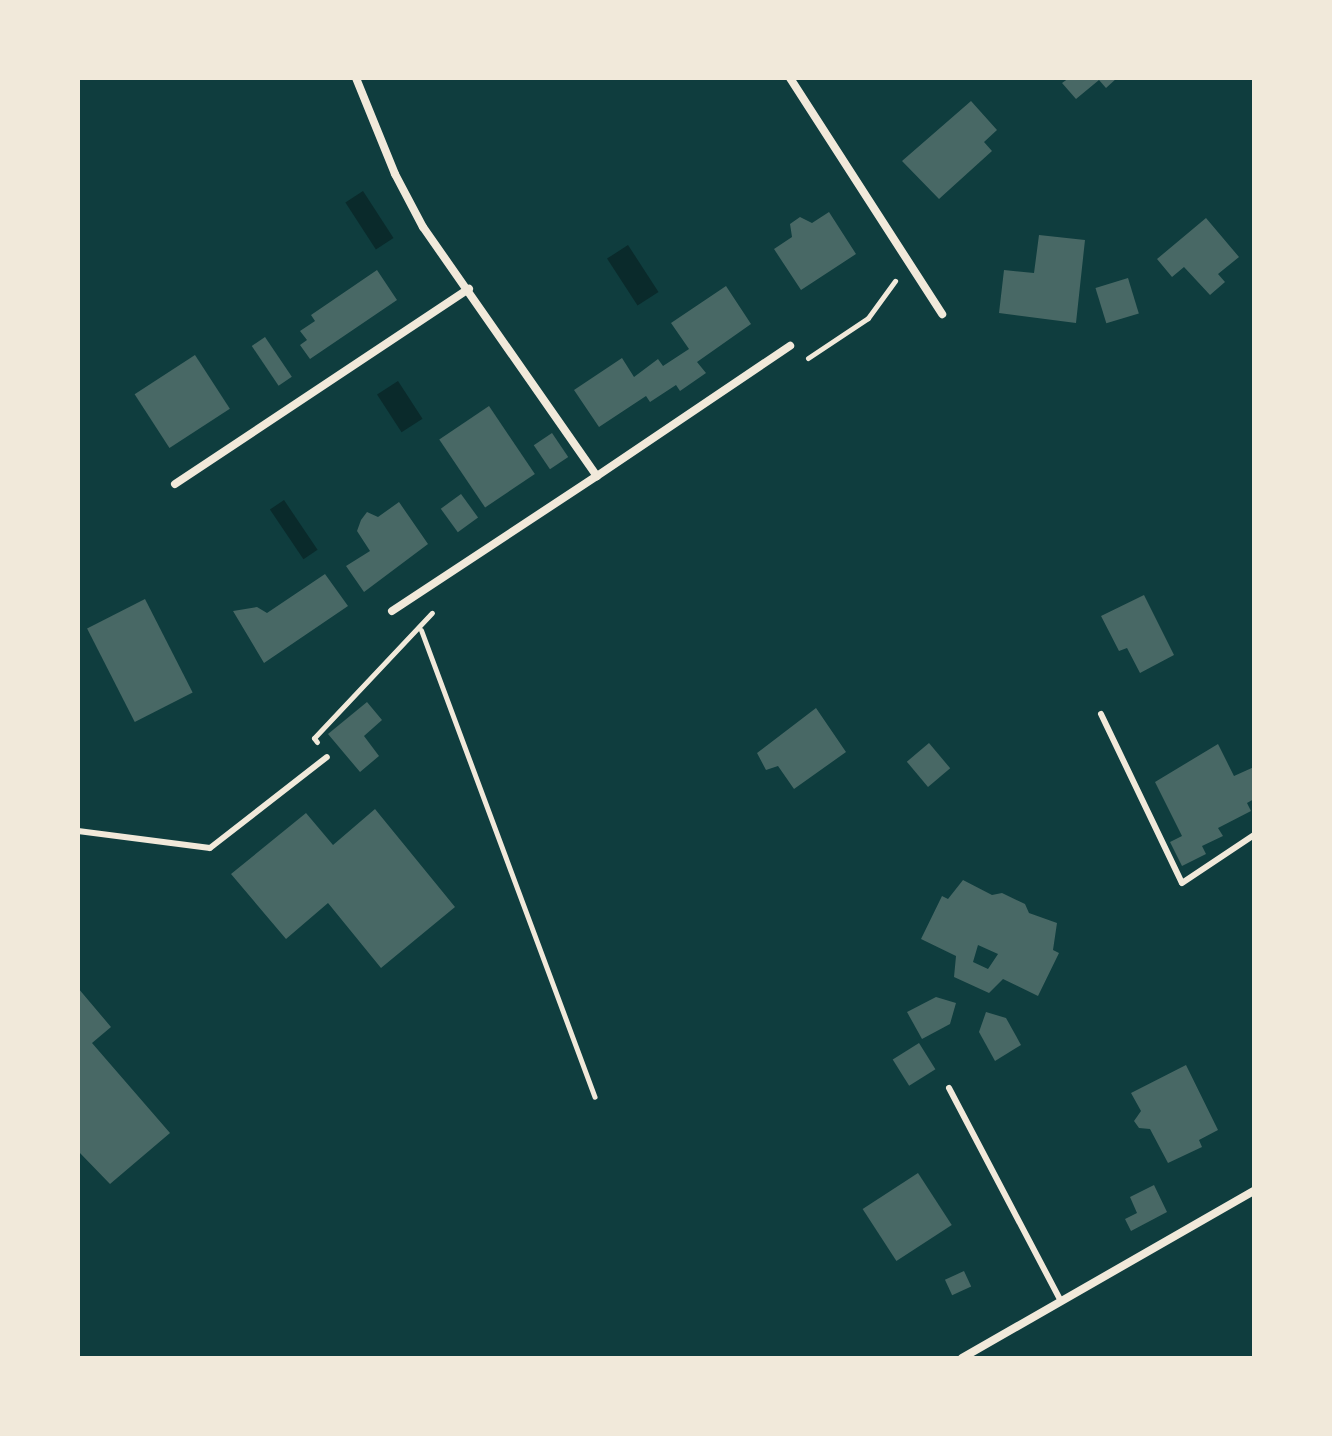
<!DOCTYPE html>
<style>
body{margin:0}
#map{position:relative;width:1332px;height:1436px;overflow:hidden;background:#0f3d3e;font-family:Barlow,sans-serif}
div>[style]{position:absolute}
[style*='--x']{left:calc(var(--x)*1px);top:calc(var(--y)*1px);width:calc(var(--w)*1px);rotate:calc(var(--a)*1deg)}
.water>*{inset:0;background:#0a2a2b;transform-origin:0 0}
.building>*{inset:0;background:#486865;transform-origin:0 0}
.path>*{height:5px;margin:-2.5px;padding:0 2.5px;transform-origin:2.5px;border-radius:2.5px;background:#f1e9da}
.service>*{height:6px;margin:-3px;padding:0 3px;transform-origin:3px;border-radius:3px;background:#f1e9da}
.minor>*{height:8px;margin:-4px;padding:0 4px;transform-origin:4px;border-radius:4px;background:#f1e9da}
span{translate:-50% -50%;white-space:nowrap;text-align:center;line-height:1.15;-webkit-text-stroke:6px #f1e9da;paint-order:stroke}
.frame{position:absolute;inset:0;border:80px solid #f1e9da;pointer-events:none}
</style>
<div id="map">
<div class="water">
<i style="left:363px;top:191px;width:56px;height:21px;rotate:57deg"></i>
<i style="left:628px;top:245px;width:56px;height:25px;rotate:57deg"></i>
<i style="left:398px;top:381px;width:45px;height:25px;rotate:57deg"></i>
<i style="left:284px;top:500px;width:60px;height:17px;rotate:56deg"></i>
</div>
<div class="building">
<i style="clip-path:polygon(1069px 78px,1117px 78px,1106px 88px,1099px 80px,1076px 99px,1062px 83px)"></i>
<i style="clip-path:polygon(971px 101px,997px 130px,984px 142px,992px 151px,939px 199px,902px 161px)"></i>
<i style="clip-path:polygon(829px 212px,856px 254px,801px 290px,774px 249px,792px 237px,790px 224px,800px 217px,812px 223px)"></i>
<i style="clip-path:polygon(1206px 218px,1239px 257px,1218px 274px,1225px 282px,1210px 295px,1184px 267px,1172px 277px,1157px 259px)"></i>
<i style="clip-path:polygon(1039px 235px,1085px 240px,1076px 323px,999px 313px,1004px 270px,1034px 273px)"></i>
<i style="clip-path:polygon(377px 270px,397px 300px,310px 359px,300px 345px,307px 340px,300px 331px,315px 321px,311px 315px)"></i>
<i style="left:1128px;top:278px;width:37px;height:34px;rotate:73deg"></i>
<i style="clip-path:polygon(726px 286px,751px 324px,697px 362px,706px 373px,680px 391px,676px 385px,650px 402px,646px 396px,599px 427px,574px 390px,622px 358px,634px 377px,658px 359px,663px 366px,689px 349px,671px 323px)"></i>
<i style="left:265px;top:337px;width:48px;height:16px;rotate:56deg"></i>
<i style="left:195px;top:355px;width:64px;height:72px;rotate:57deg"></i>
<i style="left:489px;top:406px;width:82px;height:60px;rotate:56deg"></i>
<i style="left:552px;top:433px;width:29px;height:22px;rotate:56deg"></i>
<i style="left:461px;top:494px;width:29px;height:25px;rotate:54deg"></i>
<i style="clip-path:polygon(399px 502px,428px 544px,364px 592px,346px 566px,370px 551px,357px 531px,361px 520px,367px 512px,378px 517px)"></i>
<i style="clip-path:polygon(325px 574px,348px 606px,264px 663px,233px 611px,257px 607px,267px 613px)"></i>
<i style="clip-path:polygon(1144px 595px,1174px 655px,1140px 673px,1127px 648px,1119px 651px,1101px 616px)"></i>
<i style="left:145px;top:599px;width:105px;height:65px;rotate:63deg"></i>
<i style="clip-path:polygon(367px 702px,382px 720px,364px 736px,379px 756px,360px 772px,328px 734px)"></i>
<i style="clip-path:polygon(816px 708px,846px 752px,794px 789px,778px 766px,766px 770px,757px 753px)"></i>
<i style="left:929px;top:743px;width:33px;height:29px;rotate:50deg"></i>
<i style="clip-path:polygon(1218px 744px,1234px 776px,1254px 767px,1254px 799px,1247px 803px,1251px 811px,1218px 828px,1223px 836px,1202px 846px,1206px 854px,1182px 866px,1170px 842px,1182px 836px,1155px 782px)"></i>
<i style="clip-path:polygon(375px 809px,455px 907px,381px 968px,328px 903px,286px 939px,231px 874px,306px 813px,333px 845px)"></i>
<i style="clip-path:polygon(evenodd,963px 880px,992px 895px,1002px 893px,1025px 904px,1029px 913px,1057px 923px,1053px 950px,1059px 953px,1038px 996px,1003px 979px,989px 993px,954px 977px,956px 956px,921px 939px,942px 896px,948px 899px,963px 880px,978px 945px,998px 954px,988px 969px,973px 962px,978px 945px)"></i>
<i style="clip-path:polygon(78px 988px,111px 1027px,92px 1043px,170px 1133px,110px 1184px,78px 1151px)"></i>
<i style="clip-path:polygon(936px 997px,956px 1003px,950px 1024px,922px 1039px,907px 1012px)"></i>
<i style="clip-path:polygon(986px 1012px,1006px 1018px,1021px 1045px,995px 1061px,979px 1032px)"></i>
<i style="left:919px;top:1043px;width:31px;height:31px;rotate:58deg"></i>
<i style="clip-path:polygon(1186px 1065px,1218px 1130px,1199px 1140px,1202px 1147px,1168px 1163px,1150px 1129px,1139px 1128px,1134px 1121px,1141px 1111px,1131px 1093px)"></i>
<i style="left:918px;top:1173px;width:62px;height:66px;rotate:57deg"></i>
<i style="clip-path:polygon(1154px 1185px,1167px 1212px,1131px 1231px,1125px 1219px,1137px 1213px,1130px 1197px)"></i>
<i style="left:964px;top:1271px;width:17px;height:21px;rotate:65deg"></i>
</div>
<div class="path">
<i style="--x:808;--y:358;--w:72;--a:-33.7"></i>
<i style="--x:868;--y:318;--w:46;--a:-53.9"></i>
<i style="--x:421;--y:630;--w:498;--a:69.6"></i>
<i style="--x:317;--y:742;--w:5;--a:-127"></i>
<i style="--x:314;--y:738;--w:172;--a:-46.7"></i>
</div>
<div class="service">
<i style="--x:1101;--y:714;--w:187;--a:64.4"></i>
<i style="--x:1182;--y:883;--w:87;--a:-33.7"></i>
<i style="--x:78;--y:831;--w:133;--a:7.3"></i>
<i style="--x:210;--y:848;--w:148;--a:-37.9"></i>
<i style="--x:949;--y:1088;--w:241;--a:62.3"></i>
</div>
<div class="minor">
<i style="--x:356;--y:78;--w:104;--a:67.9"></i>
<i style="--x:395;--y:174;--w:60;--a:62.2"></i>
<i style="--x:423;--y:227;--w:304;--a:55.1"></i>
<i style="--x:597;--y:476;--w:233;--a:-34"></i>
<i style="--x:790;--y:78;--w:281;--a:57.2"></i>
<i style="--x:175;--y:484;--w:353;--a:-33.6"></i>
<i style="--x:392;--y:611;--w:245;--a:-33.4"></i>
<i style="--x:962;--y:1358;--w:336;--a:-29.8"></i>
</div>
<div class="frame"></div>
</div>
